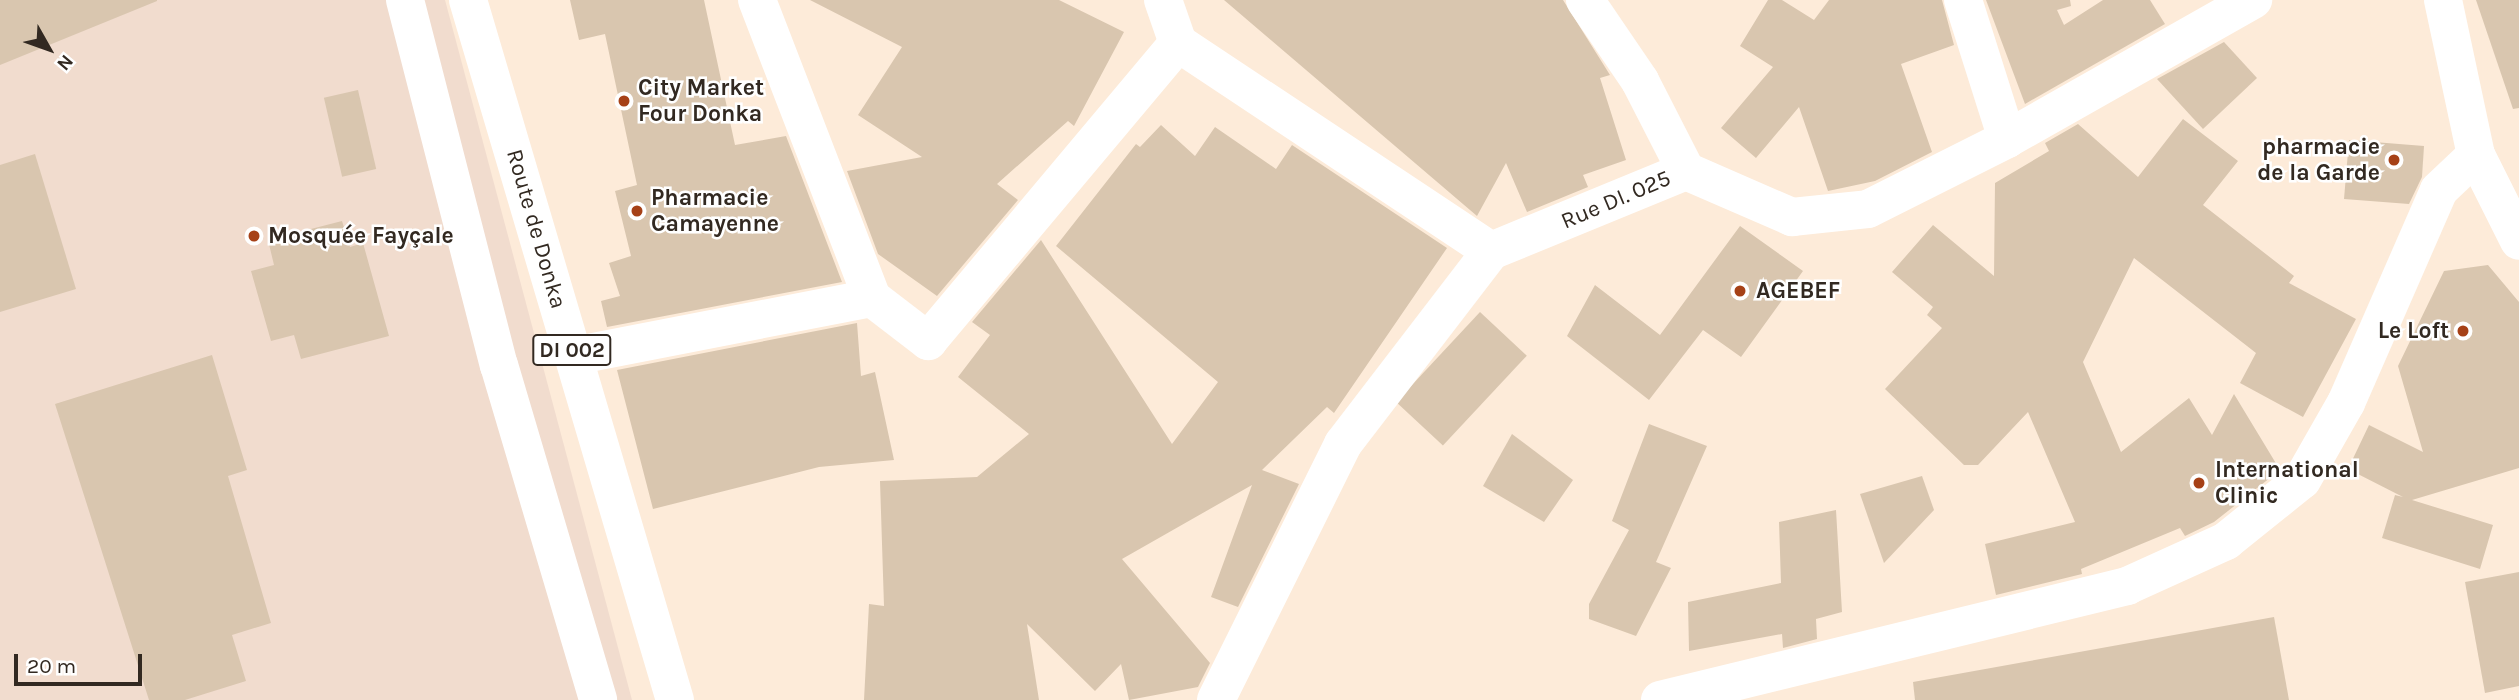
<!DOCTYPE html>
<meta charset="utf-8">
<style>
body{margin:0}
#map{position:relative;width:2519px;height:700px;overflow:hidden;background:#fdebd9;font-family:Karla,sans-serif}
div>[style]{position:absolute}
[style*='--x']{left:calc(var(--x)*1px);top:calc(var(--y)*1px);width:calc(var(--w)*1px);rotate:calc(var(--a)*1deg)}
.commercial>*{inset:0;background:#f1dcce}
.building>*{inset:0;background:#d9c6af;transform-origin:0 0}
.minor>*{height:38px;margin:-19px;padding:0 19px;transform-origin:19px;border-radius:19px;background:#fff}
.secondary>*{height:38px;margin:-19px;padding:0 19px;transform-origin:19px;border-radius:19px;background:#fff}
.primary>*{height:38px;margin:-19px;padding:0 19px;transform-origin:19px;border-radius:19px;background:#fff}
.dots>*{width:19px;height:19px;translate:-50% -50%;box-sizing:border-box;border:4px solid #fff;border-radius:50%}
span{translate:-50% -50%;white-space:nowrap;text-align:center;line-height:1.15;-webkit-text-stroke:5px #fff;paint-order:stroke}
.shield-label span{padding:2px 5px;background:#fff;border:2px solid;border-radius:5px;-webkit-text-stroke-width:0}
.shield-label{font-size:21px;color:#322921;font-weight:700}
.poi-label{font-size:23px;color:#322921;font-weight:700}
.left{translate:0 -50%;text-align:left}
.right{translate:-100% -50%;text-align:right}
.street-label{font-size:23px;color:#322921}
.north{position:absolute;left:14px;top:14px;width:70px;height:70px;-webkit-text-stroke:5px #fff;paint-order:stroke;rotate:130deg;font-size:19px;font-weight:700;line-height:28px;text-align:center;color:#322921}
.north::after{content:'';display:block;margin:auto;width:24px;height:32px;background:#322921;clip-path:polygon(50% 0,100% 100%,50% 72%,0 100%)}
.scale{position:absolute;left:14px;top:654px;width:128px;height:32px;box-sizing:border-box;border:4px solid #322921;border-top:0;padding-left:9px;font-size:21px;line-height:24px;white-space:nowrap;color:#322921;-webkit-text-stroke:5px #fff;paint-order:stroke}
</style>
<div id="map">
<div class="commercial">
<i style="clip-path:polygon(0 0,445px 0,632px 700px,0 700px)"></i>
</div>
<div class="building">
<i style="clip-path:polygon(0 0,157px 0,157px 1px,0 65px)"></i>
<i style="clip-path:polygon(570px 0,704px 0,735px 145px,786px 136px,842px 282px,607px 327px,601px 301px,620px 296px,609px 263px,631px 256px,615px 191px,637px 185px,605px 34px,579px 40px)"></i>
<i style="clip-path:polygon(810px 0,1059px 0,1124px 32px,1074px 126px,1068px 121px,997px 184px,1018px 200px,937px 296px,878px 254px,847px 171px,922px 157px,858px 115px,902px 47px)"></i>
<i style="clip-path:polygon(1224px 0,1563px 0,1610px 75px,1600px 78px,1626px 160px,1583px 175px,1588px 187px,1527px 212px,1506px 163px,1477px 216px)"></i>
<i style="clip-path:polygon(1768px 0,1782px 0,1814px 20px,1829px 0,1942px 0,1954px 45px,1901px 64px,1932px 152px,1875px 181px,1828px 191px,1799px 107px,1756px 158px,1721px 128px,1773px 67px,1740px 46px)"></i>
<i style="clip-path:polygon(1986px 0,2070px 0,2071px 6px,2057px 10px,2064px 25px,2103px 0,2150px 0,2165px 24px,2025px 104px)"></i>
<i style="clip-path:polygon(2476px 0,2519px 0,2519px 108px,2513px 109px)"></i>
<i style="clip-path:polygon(2224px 42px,2257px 78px,2203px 129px,2157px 79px)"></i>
<i style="left:358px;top:90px;width:81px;height:35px;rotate:77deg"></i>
<i style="clip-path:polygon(2183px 119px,2238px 161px,2203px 205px,2294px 276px,2289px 283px,2356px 319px,2303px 417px,2240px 383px,2256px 353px,2134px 258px,2083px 362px,2121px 452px,2189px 398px,2212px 435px,2234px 394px,2280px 470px,2214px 522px,2185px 536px,2180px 528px,2081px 569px,2082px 574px,1996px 595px,1985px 544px,2075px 522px,2028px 412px,1978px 465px,1964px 465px,1885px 389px,1942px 328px,1927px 315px,1933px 307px,1892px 272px,1933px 225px,1994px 276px,1995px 183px,2049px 151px,2045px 143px,2078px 124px,2138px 177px)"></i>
<i style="clip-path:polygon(1161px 125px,1195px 156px,1215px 127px,1276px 169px,1292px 145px,1447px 248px,1334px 413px,1327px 407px,1262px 470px,1299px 484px,1238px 607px,1211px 597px,1252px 485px,1122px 559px,1210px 663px,1198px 687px,1129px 700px,1121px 664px,1095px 691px,1027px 624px,1039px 700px,864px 700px,869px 604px,884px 606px,880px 481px,977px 477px,1029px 434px,958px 377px,990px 335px,972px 322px,1041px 240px,1172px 444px,1218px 382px,1056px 246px,1136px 144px,1140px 147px)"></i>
<i style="clip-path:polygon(2349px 140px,2424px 146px,2422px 177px,2409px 204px,2344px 199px)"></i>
<i style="clip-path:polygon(35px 154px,76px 289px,0 312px,0 165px)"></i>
<i style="clip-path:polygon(342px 221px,350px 247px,363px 243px,389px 336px,301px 359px,294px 335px,271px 341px,251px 271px,274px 265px,268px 240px)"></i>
<i style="clip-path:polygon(1740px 226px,1803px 271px,1741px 357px,1703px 330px,1649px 400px,1567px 336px,1595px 285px,1660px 335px)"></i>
<i style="clip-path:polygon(2488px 265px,2519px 302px,2519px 468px,2412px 500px,2493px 525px,2480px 569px,2382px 538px,2395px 495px,2403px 497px,2348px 469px,2369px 425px,2423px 452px,2398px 366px,2444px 271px)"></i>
<i style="left:1480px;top:312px;width:64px;height:123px;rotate:43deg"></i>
<i style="clip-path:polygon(857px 323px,861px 376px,875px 372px,894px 460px,819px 467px,653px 509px,617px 370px)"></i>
<i style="clip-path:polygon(212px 355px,247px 470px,228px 476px,271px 623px,232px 635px,246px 681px,185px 700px,149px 700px,55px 404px)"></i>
<i style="clip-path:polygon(1649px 424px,1707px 446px,1656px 562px,1671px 568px,1636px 636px,1589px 619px,1589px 604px,1629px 530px,1612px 521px)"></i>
<i style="clip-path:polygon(1512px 434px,1573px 480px,1544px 522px,1483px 486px)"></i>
<i style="clip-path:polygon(1922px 476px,1934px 510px,1884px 563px,1860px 494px)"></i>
<i style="clip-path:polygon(1836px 510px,1842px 612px,1816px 619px,1817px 639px,1783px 648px,1782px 634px,1689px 651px,1688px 602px,1781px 583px,1779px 522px)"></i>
<i style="clip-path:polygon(2519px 572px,2519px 686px,2485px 693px,2465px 582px)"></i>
<i style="clip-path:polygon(2274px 617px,2289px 700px,1915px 700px,1913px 682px)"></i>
</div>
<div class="minor">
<i style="--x:757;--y:0;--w:319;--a:68.9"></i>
<i style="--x:1163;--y:0;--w:46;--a:70.8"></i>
<i style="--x:1178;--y:43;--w:376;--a:33.6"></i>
<i style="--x:1585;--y:0;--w:98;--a:55.8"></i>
<i style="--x:1640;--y:81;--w:101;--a:62.9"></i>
<i style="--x:1963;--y:0;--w:146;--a:72.4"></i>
<i style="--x:573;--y:356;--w:305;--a:-11"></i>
<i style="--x:872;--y:298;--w:71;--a:37.5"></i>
<i style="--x:928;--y:341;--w:389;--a:-50"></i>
<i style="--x:1216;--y:700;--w:286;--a:-63.6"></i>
<i style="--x:1343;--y:444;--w:243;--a:-52.5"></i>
<i style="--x:1491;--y:251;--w:211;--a:-22.3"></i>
<i style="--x:1686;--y:171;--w:116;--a:23.5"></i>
<i style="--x:1792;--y:217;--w:76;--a:-6"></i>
<i style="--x:1868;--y:209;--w:156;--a:-26.7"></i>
<i style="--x:2007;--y:139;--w:283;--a:-29.5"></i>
<i style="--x:1660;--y:700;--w:481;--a:-13.7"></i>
<i style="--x:2127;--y:586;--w:109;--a:-24.4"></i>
<i style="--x:2226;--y:541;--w:97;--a:-38.8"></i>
<i style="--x:2302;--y:480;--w:89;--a:-60.3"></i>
<i style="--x:2346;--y:403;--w:232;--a:-66.4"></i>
<i style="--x:2439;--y:190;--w:51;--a:-43.4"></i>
</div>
<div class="secondary">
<i style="--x:2443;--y:0;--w:158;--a:78"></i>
<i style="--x:2476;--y:155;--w:96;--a:63.4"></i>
</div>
<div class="primary">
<i style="--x:405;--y:0;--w:377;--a:75.6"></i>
<i style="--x:499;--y:365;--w:349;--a:73.5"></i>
<i style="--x:468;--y:0;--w:730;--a:73.53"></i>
</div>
<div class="dots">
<i style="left:624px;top:101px;background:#a64117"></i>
<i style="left:2394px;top:160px;background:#a64117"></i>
<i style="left:637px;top:211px;background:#a64117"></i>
<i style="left:254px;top:236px;background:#a64117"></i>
<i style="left:1740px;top:291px;background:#a64117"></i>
<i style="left:2463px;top:331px;background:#a64117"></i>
<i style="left:2199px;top:483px;background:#a64117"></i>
</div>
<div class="shield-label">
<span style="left:572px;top:350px">DI 002</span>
</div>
<div class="poi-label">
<span class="left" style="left:638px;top:101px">City Market<br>Four Donka</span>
<span class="right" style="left:2380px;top:160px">pharmacie<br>de la Garde</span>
<span class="left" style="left:651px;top:211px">Pharmacie<br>Camayenne</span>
<span class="left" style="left:268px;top:236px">Mosquée Fayçale</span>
<span class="left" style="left:1756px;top:291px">AGEBEF</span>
<span class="right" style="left:2449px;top:331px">Le Loft</span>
<span class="left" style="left:2215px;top:483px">International<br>Clinic</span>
</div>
<div class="street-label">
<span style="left:1616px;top:200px;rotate:-23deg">Rue DI. 025</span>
<span style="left:536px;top:229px;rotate:74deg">Route de Donka</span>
</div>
<div class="north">N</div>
<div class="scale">20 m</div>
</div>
